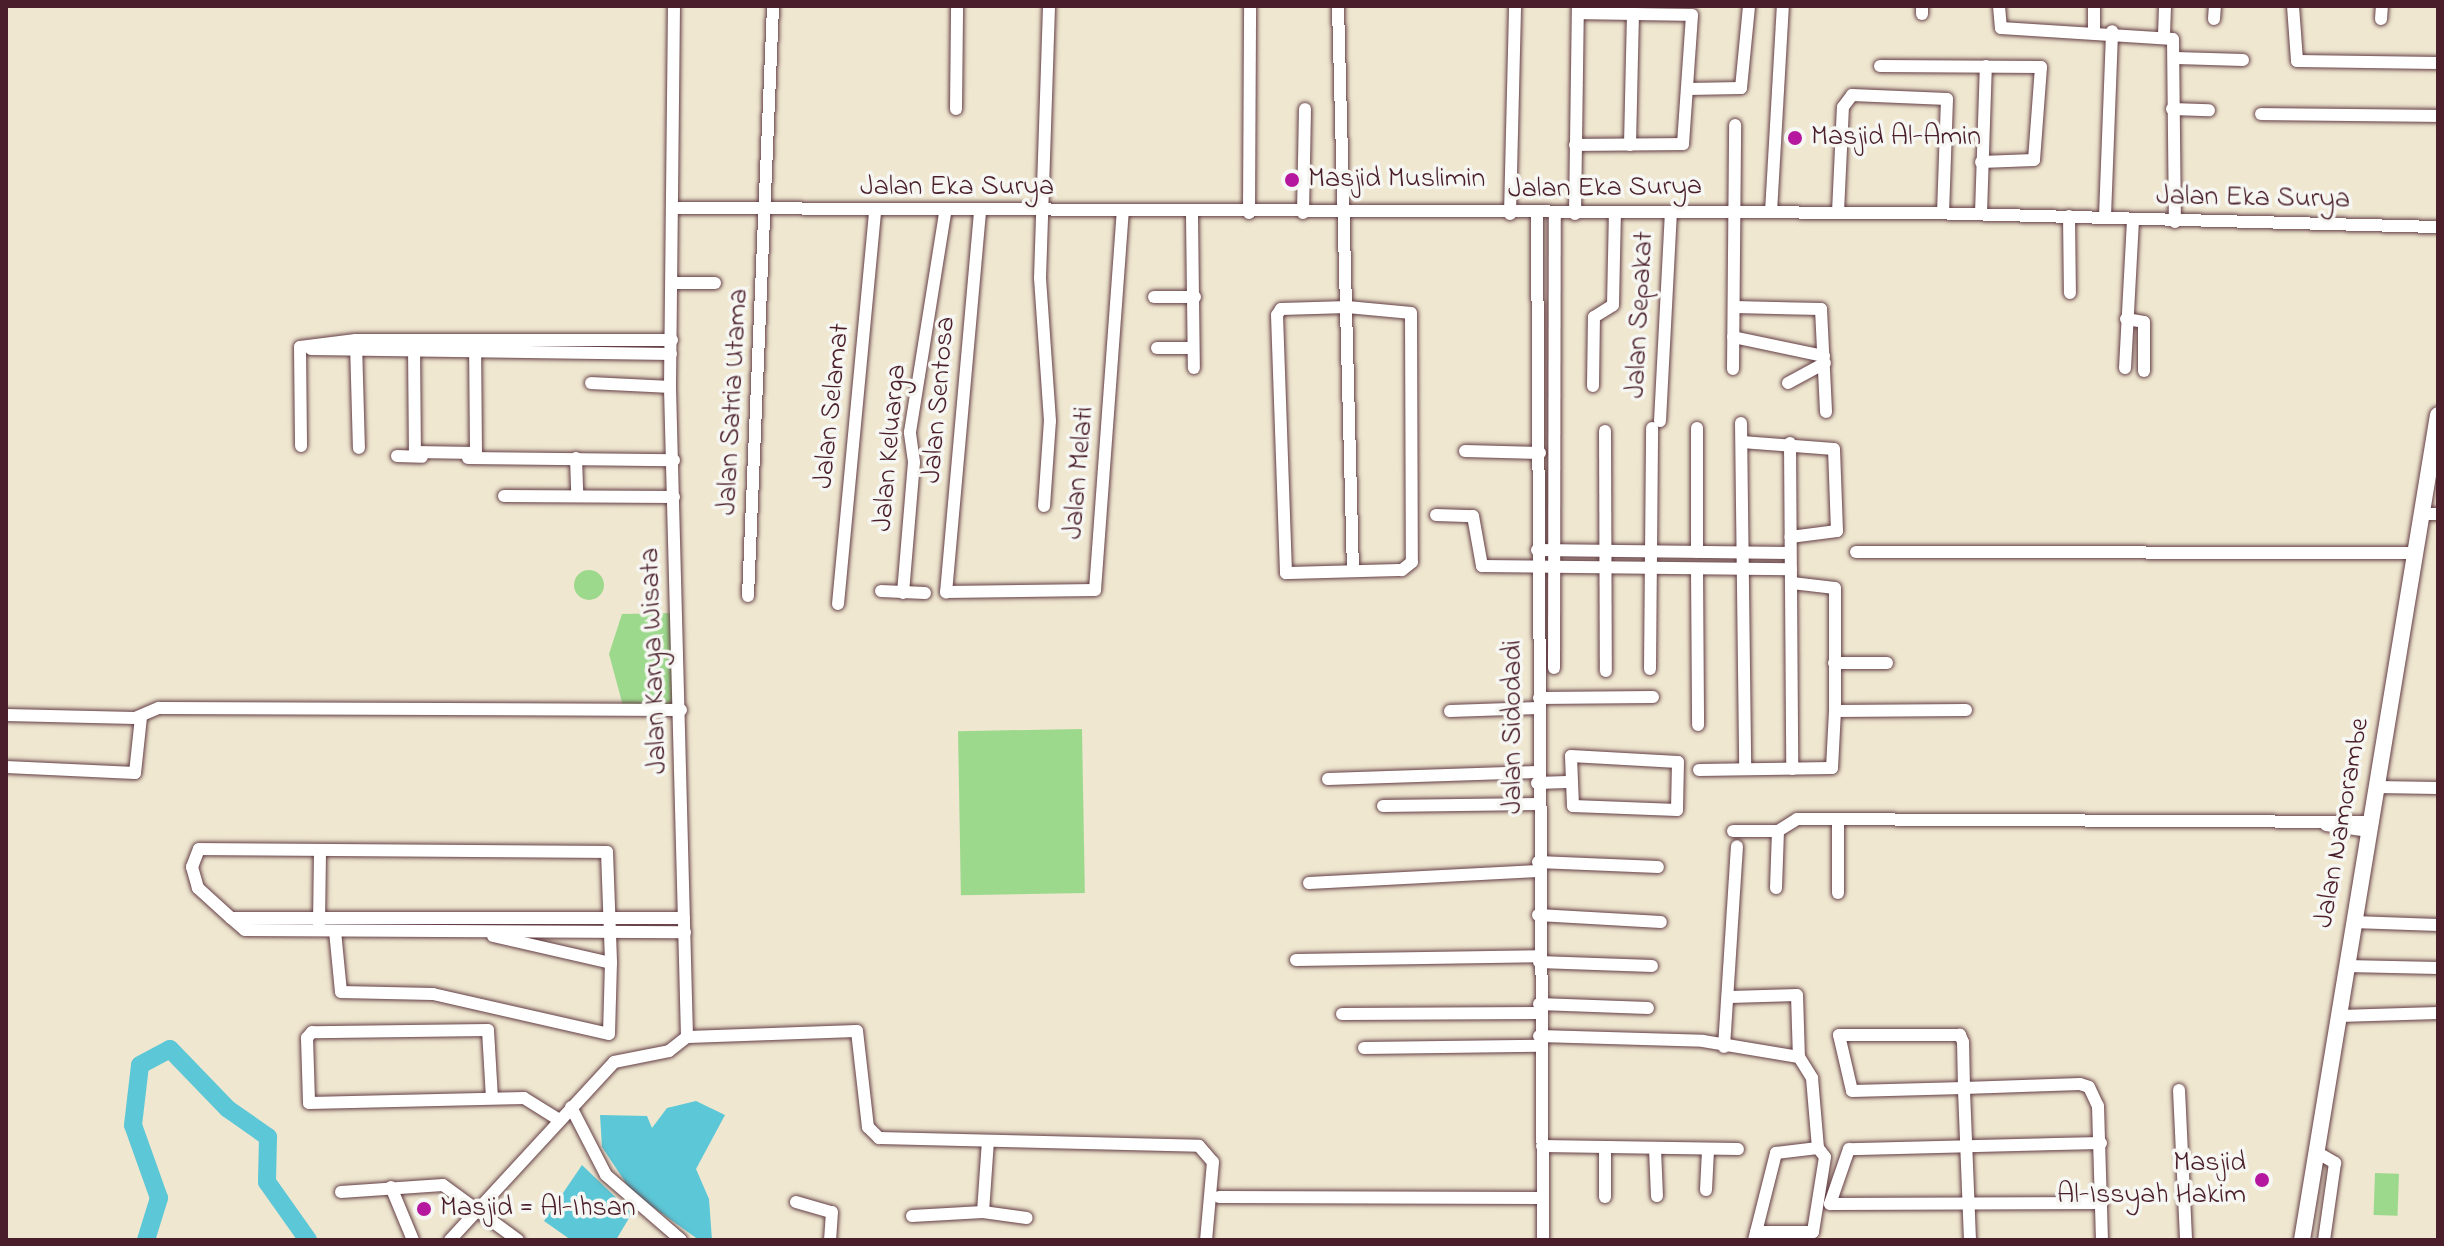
<!DOCTYPE html>
<style>
body{margin:0}
#map{position:relative;width:2444px;height:1246px;overflow:hidden;background:#efe7d0;font-family:"Indie Flower",sans-serif}
div>[style]{position:absolute}
[style*='--x']{left:calc(var(--x)*1px);top:calc(var(--y)*1px);width:calc(var(--w)*1px);rotate:calc(var(--a)*1deg)}
.green>*{inset:0;background:#9dd98d;transform-origin:0 0}
.round{border-radius:50%}
.water>*{inset:0;background:#5cc7d6}
.river>*{height:18px;margin:-9px;padding:0 9px;transform-origin:9px;border-radius:9px;background:#5cc7d6}
.roads{filter:drop-shadow(0 0 2px #633d44) drop-shadow(0 0 2px #633d44)}
.minor>*{height:12px;margin:-6px;padding:0 6px;transform-origin:6px;border-radius:6px;background:#fff}
.major>*{height:16px;margin:-8px;padding:0 8px;transform-origin:8px;border-radius:8px;background:#fff}
.dots>*{width:22px;height:22px;translate:-50% -50%;box-sizing:border-box;border:4px solid #f6f6f2;border-radius:50%}
span{translate:-50% -50%;white-space:nowrap;text-align:center;line-height:1.15;-webkit-text-stroke:7px #f6f6f2;paint-order:stroke}
.poi-label{font-size:28px;color:#4a1f2b}
.left{translate:0 -50%;text-align:left}
.right{translate:-100% -50%;text-align:right}
.street-label{font-size:28px;color:#4a1f2b}
.frame{position:absolute;inset:0;border:8px solid #4a1f2b;pointer-events:none}
</style>
<div id="map">
<div class="green">
<i class="round" style="left:574px;top:570px;width:30px;height:30px"></i>
<i style="clip-path:polygon(674px 613px,675px 705px,623px 706px,609px 654px,622px 614px)"></i>
<i style="left:1082px;top:729px;width:164px;height:124px;rotate:89deg"></i>
<i style="left:2375px;top:1173px;width:24px;height:42px;rotate:2deg"></i>
</div>
<div class="water">
<i style="clip-path:polygon(696px 1101px,725px 1115px,696px 1169px,709px 1199px,712px 1240px,699px 1240px,632px 1192px,602px 1147px,600px 1115px,647px 1116px,652px 1128px,667px 1108px)"></i>
<i style="clip-path:polygon(582px 1165px,632px 1213px,616px 1240px,571px 1240px,544px 1221px)"></i>
</div>
<div class="river">
<i style="--x:146;--y:1240;--w:44;--a:-72.8"></i>
<i style="--x:159;--y:1198;--w:77;--a:-109.6"></i>
<i style="--x:133;--y:1125;--w:60;--a:-83.3"></i>
<i style="--x:140;--y:1065;--w:34;--a:-28"></i>
<i style="--x:170;--y:1049;--w:83;--a:46"></i>
<i style="--x:228;--y:1109;--w:49;--a:35"></i>
<i style="--x:268;--y:1137;--w:45;--a:91.3"></i>
<i style="--x:267;--y:1182;--w:71;--a:54.7"></i>
</div>
<div class="roads">
<div class="minor">
<i style="--x:1338;--y:6;--w:565;--a:88.48"></i>
<i style="--x:1999;--y:6;--w:22;--a:85"></i>
<i style="--x:2001;--y:28;--w:172;--a:3.7"></i>
<i style="--x:2173;--y:39;--w:183;--a:89.4"></i>
<i style="--x:2094;--y:6;--w:25;--a:90"></i>
<i style="--x:2293;--y:6;--w:55;--a:85.8"></i>
<i style="--x:2297;--y:61;--w:141;--a:0.8"></i>
<i style="--x:1922;--y:14;--w:8;--a:-90"></i>
<i style="--x:2214;--y:19;--w:13;--a:-86"></i>
<i style="--x:2381;--y:19;--w:13;--a:-86"></i>
<i style="--x:2164;--y:35;--w:29;--a:-88"></i>
<i style="--x:2176;--y:58;--w:67;--a:1.7"></i>
<i style="--x:1880;--y:66;--w:161;--a:0.4"></i>
<i style="--x:2041;--y:67;--w:93;--a:94.3"></i>
<i style="--x:2034;--y:160;--w:53;--a:177.8"></i>
<i style="--x:1688;--y:89;--w:53;--a:-1.1"></i>
<i style="--x:1741;--y:88;--w:82;--a:-84.4"></i>
<i style="--x:956;--y:109;--w:103;--a:-89.4"></i>
<i style="--x:2172;--y:109;--w:37;--a:2"></i>
<i style="--x:2261;--y:114;--w:177;--a:0.6"></i>
<i style="--x:1575;--y:145;--w:108;--a:-0.5"></i>
<i style="--x:1683;--y:144;--w:129;--a:-86"></i>
<i style="--x:1692;--y:15;--w:114;--a:-179"></i>
<i style="--x:1630;--y:145;--w:130;--a:-88.7"></i>
<i style="--x:675;--y:208;--w:1254;--a:0.23"></i>
<i style="--x:1929;--y:213;--w:509;--a:1.58"></i>
<i style="--x:980;--y:212;--w:382;--a:95.1"></i>
<i style="--x:946;--y:592;--w:149;--a:-0.8"></i>
<i style="--x:1095;--y:590;--w:379;--a:-85.8"></i>
<i style="--x:1771;--y:212;--w:206;--a:-86.7"></i>
<i style="--x:1838;--y:212;--w:105;--a:-87.3"></i>
<i style="--x:1843;--y:107;--w:15;--a:-53"></i>
<i style="--x:1852;--y:95;--w:95;--a:2.4"></i>
<i style="--x:1947;--y:99;--w:114;--a:92"></i>
<i style="--x:1249;--y:213;--w:207;--a:-89.7"></i>
<i style="--x:1303;--y:213;--w:104;--a:-88.9"></i>
<i style="--x:1981;--y:213;--w:147;--a:-88.1"></i>
<i style="--x:1510;--y:214;--w:208;--a:-88.6"></i>
<i style="--x:1537;--y:214;--w:1026;--a:89.66"></i>
<i style="--x:1575;--y:214;--w:208;--a:-89.2"></i>
<i style="--x:1192;--y:215;--w:153;--a:89.3"></i>
<i style="--x:2069;--y:216;--w:77;--a:89.3"></i>
<i style="--x:2105;--y:216;--w:185;--a:-87.8"></i>
<i style="--x:674;--y:283;--w:41;--a:0"></i>
<i style="--x:1154;--y:297;--w:41;--a:0"></i>
<i style="--x:1348;--y:307;--w:63;--a:5.4"></i>
<i style="--x:1411;--y:313;--w:249;--a:89.8"></i>
<i style="--x:1412;--y:562;--w:13;--a:141"></i>
<i style="--x:1402;--y:570;--w:116;--a:178.5"></i>
<i style="--x:1286;--y:573;--w:258;--a:-92"></i>
<i style="--x:1277;--y:315;--w:7;--a:-56"></i>
<i style="--x:1281;--y:309;--w:67;--a:-1.7"></i>
<i style="--x:1734;--y:307;--w:87;--a:1.3"></i>
<i style="--x:1821;--y:309;--w:103;--a:87.2"></i>
<i style="--x:2126;--y:319;--w:18;--a:9"></i>
<i style="--x:2144;--y:322;--w:49;--a:90"></i>
<i style="--x:1733;--y:337;--w:93;--a:11.8"></i>
<i style="--x:356;--y:343;--w:105;--a:88.4"></i>
<i style="--x:414;--y:345;--w:107;--a:89.5"></i>
<i style="--x:415;--y:452;--w:61;--a:0.9"></i>
<i style="--x:476;--y:453;--w:109;--a:-90.5"></i>
<i style="--x:300;--y:347;--w:56;--a:-7.1"></i>
<i style="--x:356;--y:340;--w:316;--a:0"></i>
<i style="--x:300;--y:347;--w:99;--a:89.4"></i>
<i style="--x:1157;--y:348;--w:36;--a:0"></i>
<i style="--x:311;--y:349;--w:360;--a:0.8"></i>
<i style="--x:2125;--y:368;--w:147;--a:-86.9"></i>
<i style="--x:1733;--y:369;--w:244;--a:-89.5"></i>
<i style="--x:591;--y:383;--w:79;--a:2.9"></i>
<i style="--x:1788;--y:383;--w:42;--a:-28.4"></i>
<i style="--x:1593;--y:386;--w:69;--a:-89.2"></i>
<i style="--x:1594;--y:317;--w:22;--a:-32"></i>
<i style="--x:1613;--y:305;--w:92;--a:-88.8"></i>
<i style="--x:1660;--y:421;--w:209;--a:-87"></i>
<i style="--x:1741;--y:423;--w:346;--a:89.3"></i>
<i style="--x:1605;--y:431;--w:240;--a:89.8"></i>
<i style="--x:1742;--y:442;--w:92;--a:4.4"></i>
<i style="--x:1834;--y:449;--w:82;--a:87.9"></i>
<i style="--x:1837;--y:531;--w:47;--a:172.7"></i>
<i style="--x:1790;--y:443;--w:326;--a:89.6"></i>
<i style="--x:1465;--y:451;--w:75;--a:1.5"></i>
<i style="--x:397;--y:456;--w:25;--a:2"></i>
<i style="--x:468;--y:458;--w:206;--a:0.6"></i>
<i style="--x:576;--y:458;--w:38;--a:88"></i>
<i style="--x:504;--y:496;--w:170;--a:0.3"></i>
<i style="--x:1044;--y:506;--w:85;--a:-86"></i>
<i style="--x:1050;--y:421;--w:143;--a:-94"></i>
<i style="--x:1040;--y:278;--w:272;--a:-88.1"></i>
<i style="--x:2421;--y:514;--w:17;--a:0"></i>
<i style="--x:1436;--y:515;--w:37;--a:2"></i>
<i style="--x:1473;--y:516;--w:51;--a:79.8"></i>
<i style="--x:1482;--y:566;--w:309;--a:0.6"></i>
<i style="--x:1537;--y:550;--w:253;--a:0.7"></i>
<i style="--x:1697;--y:552;--w:124;--a:-90"></i>
<i style="--x:1856;--y:552;--w:558;--a:0.1"></i>
<i style="--x:1697;--y:569;--w:156;--a:89.6"></i>
<i style="--x:1792;--y:583;--w:43;--a:6.6"></i>
<i style="--x:1835;--y:588;--w:123;--a:90"></i>
<i style="--x:881;--y:591;--w:44;--a:2.6"></i>
<i style="--x:903;--y:593;--w:131;--a:-85.2"></i>
<i style="--x:914;--y:462;--w:30;--a:-98"></i>
<i style="--x:910;--y:432;--w:222;--a:-80.9"></i>
<i style="--x:748;--y:596;--w:591;--a:-87.57"></i>
<i style="--x:838;--y:604;--w:394;--a:-84.6"></i>
<i style="--x:1834;--y:663;--w:53;--a:0"></i>
<i style="--x:1554;--y:668;--w:454;--a:-89.9"></i>
<i style="--x:1650;--y:669;--w:241;--a:-89.5"></i>
<i style="--x:1539;--y:698;--w:114;--a:-0.5"></i>
<i style="--x:1450;--y:711;--w:88;--a:-2"></i>
<i style="--x:6;--y:715;--w:129;--a:1.3"></i>
<i style="--x:135;--y:718;--w:26;--a:-23"></i>
<i style="--x:159;--y:708;--w:522;--a:0.22"></i>
<i style="--x:1571;--y:756;--w:107;--a:3.2"></i>
<i style="--x:1678;--y:762;--w:48;--a:91.2"></i>
<i style="--x:1677;--y:810;--w:104;--a:-177.8"></i>
<i style="--x:1573;--y:806;--w:50;--a:-92.3"></i>
<i style="--x:6;--y:767;--w:129;--a:2.7"></i>
<i style="--x:135;--y:773;--w:56;--a:-83.9"></i>
<i style="--x:1699;--y:770;--w:133;--a:-0.9"></i>
<i style="--x:1832;--y:768;--w:57;--a:-87"></i>
<i style="--x:1835;--y:711;--w:131;--a:-0.4"></i>
<i style="--x:1328;--y:779;--w:209;--a:-1.9"></i>
<i style="--x:1537;--y:783;--w:30;--a:-2"></i>
<i style="--x:2376;--y:787;--w:62;--a:0.9"></i>
<i style="--x:1383;--y:806;--w:154;--a:-0.7"></i>
<i style="--x:1838;--y:821;--w:72;--a:90"></i>
<i style="--x:2326;--y:825;--w:42;--a:8.1"></i>
<i style="--x:1733;--y:831;--w:45;--a:0"></i>
<i style="--x:1778;--y:831;--w:22;--a:-32"></i>
<i style="--x:1797;--y:819;--w:573;--a:0.3"></i>
<i style="--x:1538;--y:862;--w:120;--a:2.4"></i>
<i style="--x:1309;--y:883;--w:229;--a:-3"></i>
<i style="--x:1776;--y:888;--w:57;--a:-88"></i>
<i style="--x:1538;--y:915;--w:123;--a:3.3"></i>
<i style="--x:231;--y:918;--w:45;--a:-137.7"></i>
<i style="--x:198;--y:888;--w:22;--a:-106"></i>
<i style="--x:192;--y:867;--w:19;--a:-69"></i>
<i style="--x:199;--y:849;--w:408;--a:0.4"></i>
<i style="--x:607;--y:852;--w:111;--a:87.9"></i>
<i style="--x:611;--y:963;--w:121;--a:-167.1"></i>
<i style="--x:684;--y:918;--w:453;--a:180"></i>
<i style="--x:231;--y:918;--w:18;--a:41"></i>
<i style="--x:245;--y:930;--w:440;--a:0.3"></i>
<i style="--x:2353;--y:922;--w:85;--a:2"></i>
<i style="--x:319;--y:924;--w:73;--a:-89.2"></i>
<i style="--x:335;--y:931;--w:61;--a:84.4"></i>
<i style="--x:341;--y:992;--w:92;--a:1.2"></i>
<i style="--x:433;--y:994;--w:180;--a:12.8"></i>
<i style="--x:609;--y:1034;--w:71;--a:-88.4"></i>
<i style="--x:1296;--y:960;--w:242;--a:-0.9"></i>
<i style="--x:1539;--y:962;--w:113;--a:2"></i>
<i style="--x:2346;--y:966;--w:92;--a:1.2"></i>
<i style="--x:1730;--y:997;--w:67;--a:-1.7"></i>
<i style="--x:1797;--y:995;--w:62;--a:88.2"></i>
<i style="--x:1799;--y:1057;--w:25;--a:58"></i>
<i style="--x:1812;--y:1078;--w:70;--a:85.1"></i>
<i style="--x:1818;--y:1148;--w:11;--a:52"></i>
<i style="--x:1825;--y:1157;--w:76;--a:99.1"></i>
<i style="--x:1813;--y:1232;--w:57;--a:180"></i>
<i style="--x:1539;--y:1004;--w:109;--a:2.1"></i>
<i style="--x:1342;--y:1014;--w:196;--a:-0.3"></i>
<i style="--x:2339;--y:1016;--w:99;--a:-1.7"></i>
<i style="--x:1539;--y:1036;--w:164;--a:1.7"></i>
<i style="--x:1703;--y:1041;--w:97;--a:9.5"></i>
<i style="--x:687;--y:1037;--w:170;--a:-2"></i>
<i style="--x:857;--y:1031;--w:97;--a:83.5"></i>
<i style="--x:868;--y:1127;--w:16;--a:45"></i>
<i style="--x:879;--y:1138;--w:320;--a:1.4"></i>
<i style="--x:1199;--y:1146;--w:21;--a:49"></i>
<i style="--x:1213;--y:1162;--w:78;--a:95.1"></i>
<i style="--x:1724;--y:1047;--w:201;--a:-86.3"></i>
<i style="--x:1364;--y:1048;--w:175;--a:-0.7"></i>
<i style="--x:2179;--y:1090;--w:150;--a:87.3"></i>
<i style="--x:492;--y:1098;--w:68;--a:-93.4"></i>
<i style="--x:488;--y:1030;--w:176;--a:179.3"></i>
<i style="--x:312;--y:1032;--w:8;--a:130"></i>
<i style="--x:307;--y:1038;--w:65;--a:88.2"></i>
<i style="--x:309;--y:1103;--w:215;--a:-1.3"></i>
<i style="--x:524;--y:1098;--w:40;--a:32"></i>
<i style="--x:571;--y:1107;--w:76;--a:62.8"></i>
<i style="--x:606;--y:1175;--w:99;--a:40.9"></i>
<i style="--x:2101;--y:1143;--w:252;--a:178.6"></i>
<i style="--x:1849;--y:1149;--w:58;--a:109.1"></i>
<i style="--x:1830;--y:1204;--w:272;--a:-0.2"></i>
<i style="--x:1542;--y:1146;--w:196;--a:0.9"></i>
<i style="--x:1605;--y:1148;--w:49;--a:90"></i>
<i style="--x:1655;--y:1149;--w:47;--a:87.6"></i>
<i style="--x:2318;--y:1153;--w:20;--a:30"></i>
<i style="--x:2335;--y:1163;--w:78;--a:98.1"></i>
<i style="--x:391;--y:1187;--w:57;--a:67.5"></i>
<i style="--x:1706;--y:1190;--w:40;--a:-87.1"></i>
<i style="--x:341;--y:1192;--w:102;--a:-3.9"></i>
<i style="--x:443;--y:1185;--w:93;--a:36.3"></i>
<i style="--x:1219;--y:1197;--w:322;--a:0.2"></i>
<i style="--x:796;--y:1202;--w:37;--a:16"></i>
<i style="--x:832;--y:1212;--w:28;--a:94"></i>
<i style="--x:983;--y:1212;--w:71;--a:-86"></i>
<i style="--x:912;--y:1216;--w:71;--a:-3.2"></i>
<i style="--x:983;--y:1212;--w:44;--a:7.8"></i>
<i style="--x:450;--y:1240;--w:242;--a:-47.3"></i>
<i style="--x:614;--y:1062;--w:56;--a:-11.3"></i>
<i style="--x:669;--y:1051;--w:23;--a:-38"></i>
<i style="--x:687;--y:1037;--w:650;--a:-91.5"></i>
<i style="--x:670;--y:387;--w:381;--a:-89.4"></i>
<i style="--x:1754;--y:1240;--w:90;--a:-75.8"></i>
<i style="--x:1776;--y:1153;--w:42;--a:-6.8"></i>
<i style="--x:1970;--y:1240;--w:152;--a:-92.3"></i>
<i style="--x:1964;--y:1088;--w:46;--a:-91.2"></i>
<i style="--x:1963;--y:1042;--w:8;--a:-113"></i>
<i style="--x:1960;--y:1035;--w:121;--a:180"></i>
<i style="--x:1839;--y:1035;--w:57;--a:76.9"></i>
<i style="--x:1852;--y:1091;--w:112;--a:-1.5"></i>
<i style="--x:1964;--y:1088;--w:116;--a:-2"></i>
<i style="--x:2080;--y:1084;--w:9;--a:18"></i>
<i style="--x:2089;--y:1087;--w:21;--a:65"></i>
<i style="--x:2098;--y:1106;--w:134;--a:88.3"></i>
</div>
<div class="major">
<i style="--x:2302;--y:1240;--w:836;--a:-80.64"></i>
</div>
</div>
<div class="dots">
<i style="left:1795px;top:138px;background:#b5179e"></i>
<i style="left:1292px;top:180px;background:#b5179e"></i>
<i style="left:2262px;top:1180px;background:#b5179e"></i>
<i style="left:424px;top:1209px;background:#b5179e"></i>
</div>
<div class="poi-label">
<span class="left" style="left:1811px;top:138px">Masjid Al-Amin</span>
<span class="left" style="left:1308px;top:180px">Masjid Muslimin</span>
<span class="right" style="left:2246px;top:1180px">Masjid<br>Al-Issyah Hakim</span>
<span class="left" style="left:440px;top:1209px">Masjid = Al-Ihsan</span>
</div>
<div class="street-label">
<span style="left:957px;top:188px">Jalan Eka Surya</span>
<span style="left:1605px;top:189px;rotate:-1deg">Jalan Eka Surya</span>
<span style="left:2253px;top:199px;rotate:1deg">Jalan Eka Surya</span>
<span style="left:1641px;top:315px;rotate:-87deg">Jalan Sepakat</span>
<span style="left:940px;top:400px;rotate:-85deg">Jalan Sentosa</span>
<span style="left:734px;top:402px;rotate:-87deg">Jalan Satria Utama</span>
<span style="left:833px;top:406px;rotate:-84deg">Jalan Selamat</span>
<span style="left:891px;top:448px;rotate:-85deg">Jalan Keluarga</span>
<span style="left:1080px;top:473px;rotate:-85deg">Jalan Melati</span>
<span style="left:655px;top:661px;rotate:-92deg">Jalan Karya Wisata</span>
<span style="left:1514px;top:727px;rotate:-90deg">Jalan Sidodadi</span>
<span style="left:2343px;top:823px;rotate:-80deg">Jalan Namorambe</span>
</div>
<div class="frame"></div>
</div>
